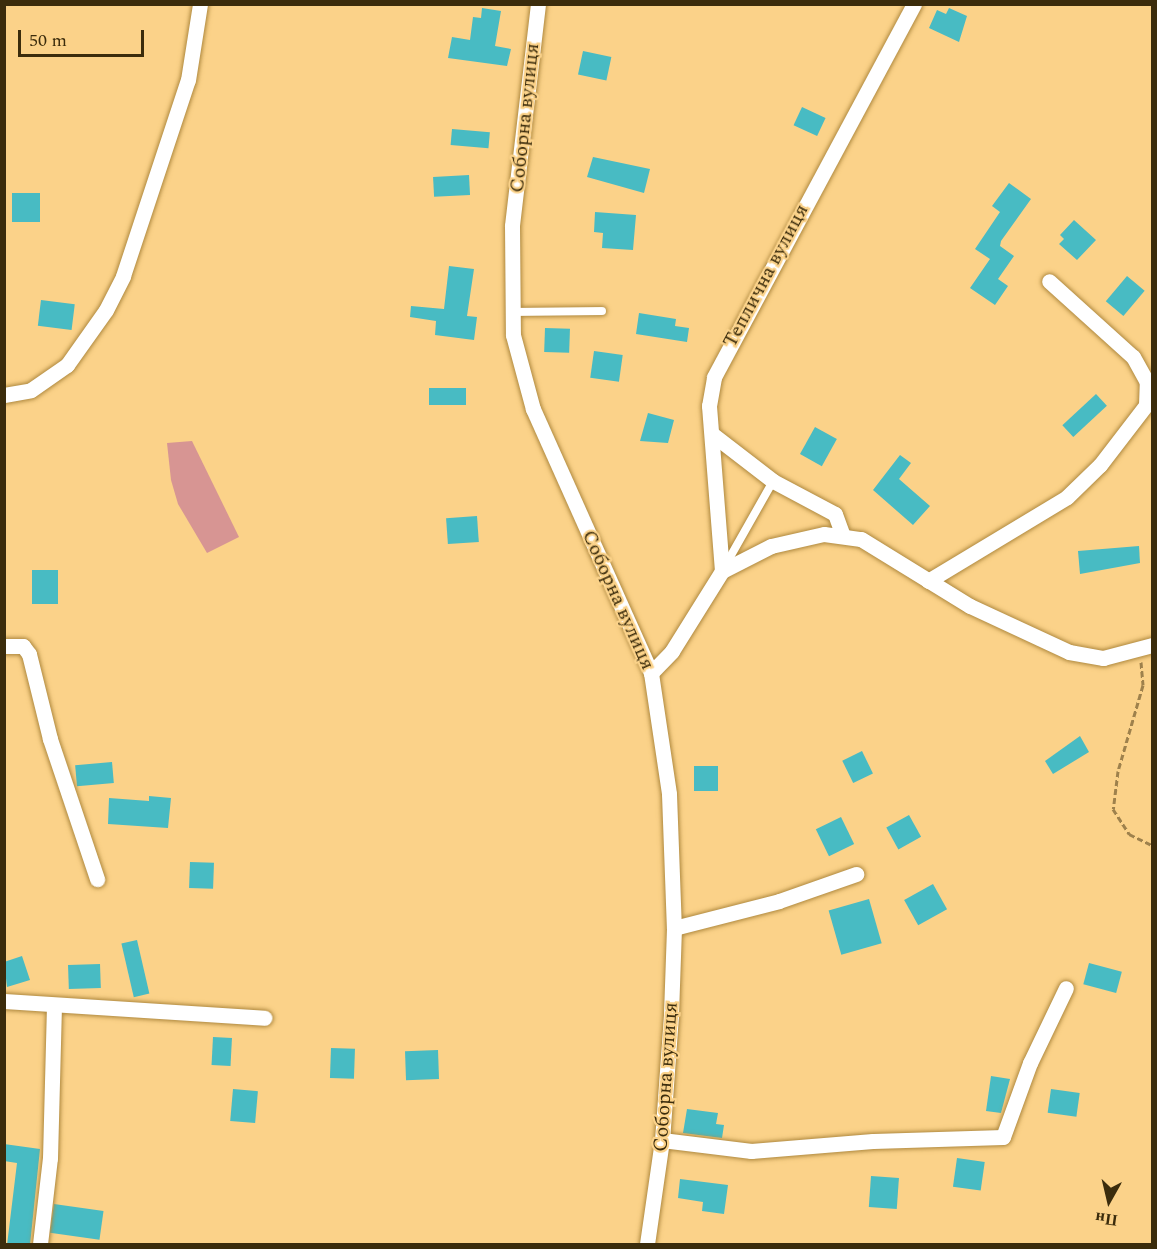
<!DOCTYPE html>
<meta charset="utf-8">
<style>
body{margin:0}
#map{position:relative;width:1157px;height:1249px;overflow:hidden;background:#fbd289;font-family:Spectral,serif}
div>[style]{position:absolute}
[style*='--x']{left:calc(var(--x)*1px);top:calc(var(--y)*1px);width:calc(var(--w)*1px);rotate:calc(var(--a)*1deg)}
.water>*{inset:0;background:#d79593}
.building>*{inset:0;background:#48bbc3;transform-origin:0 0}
.path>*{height:3px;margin-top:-1.5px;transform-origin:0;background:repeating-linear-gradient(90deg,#9e814c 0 6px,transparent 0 9px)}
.roads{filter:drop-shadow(0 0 2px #af893f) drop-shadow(0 0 2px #af893f)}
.lane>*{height:8px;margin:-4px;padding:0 4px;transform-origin:4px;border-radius:4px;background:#fff}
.street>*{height:15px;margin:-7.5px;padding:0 7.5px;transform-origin:7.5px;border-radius:7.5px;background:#fff}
span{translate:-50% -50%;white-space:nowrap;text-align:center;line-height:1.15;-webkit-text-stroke:4.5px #fbd289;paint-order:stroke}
.street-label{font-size:20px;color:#3b2c0c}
.frame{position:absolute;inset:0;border:6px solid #3b2c0c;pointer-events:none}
.north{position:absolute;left:1079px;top:1171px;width:60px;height:60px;-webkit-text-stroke:4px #fbd289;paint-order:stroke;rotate:188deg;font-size:16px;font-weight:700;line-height:24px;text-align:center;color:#3b2c0c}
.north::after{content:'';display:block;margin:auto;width:21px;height:27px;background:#3b2c0c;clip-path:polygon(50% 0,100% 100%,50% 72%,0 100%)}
.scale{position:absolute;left:18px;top:30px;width:126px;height:27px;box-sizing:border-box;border:3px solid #3b2c0c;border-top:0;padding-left:8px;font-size:18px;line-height:21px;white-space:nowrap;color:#3b2c0c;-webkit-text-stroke:4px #fbd289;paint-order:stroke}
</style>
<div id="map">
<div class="water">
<i style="clip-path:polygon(192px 441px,239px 537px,207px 553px,178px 504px,171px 480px,167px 443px)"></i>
</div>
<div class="building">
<i style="clip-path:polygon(482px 8px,501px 11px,495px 46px,511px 49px,507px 66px,448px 58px,452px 37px,470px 40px,473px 17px,481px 18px)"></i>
<i style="clip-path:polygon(949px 8px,967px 16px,959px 42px,929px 28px,937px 10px,946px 14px)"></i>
<i style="left:583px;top:51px;width:29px;height:24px;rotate:12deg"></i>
<i style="left:802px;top:107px;width:26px;height:20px;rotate:25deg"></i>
<i style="left:452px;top:129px;width:38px;height:16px;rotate:5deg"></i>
<i style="clip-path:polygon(593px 157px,650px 169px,644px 193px,587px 177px)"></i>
<i style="left:469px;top:175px;width:20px;height:36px;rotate:87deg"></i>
<i style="clip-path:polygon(1009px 183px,1031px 199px,1001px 241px,1000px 246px,1014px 256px,998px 279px,1008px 286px,995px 305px,970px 288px,990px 259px,975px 249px,1000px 212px,992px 206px)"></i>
<i style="left:12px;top:193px;width:28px;height:29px"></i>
<i style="clip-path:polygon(595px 212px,636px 215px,633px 250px,602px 248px,603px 233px,594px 232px)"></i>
<i style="clip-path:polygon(1074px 220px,1096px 240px,1077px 260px,1059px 244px,1064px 239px,1060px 235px)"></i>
<i style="clip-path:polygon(449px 266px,474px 269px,467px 316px,477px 317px,474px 340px,435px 335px,436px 321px,410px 317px,411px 306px,444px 309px)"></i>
<i style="left:1127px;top:276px;width:23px;height:33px;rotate:40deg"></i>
<i style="left:41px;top:300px;width:34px;height:26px;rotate:7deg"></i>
<i style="clip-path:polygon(639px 313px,676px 319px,675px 326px,689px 328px,687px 342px,636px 334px)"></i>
<i style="left:545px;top:328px;width:25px;height:24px;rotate:2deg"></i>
<i style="left:594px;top:351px;width:29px;height:27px;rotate:8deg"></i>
<i style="left:466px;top:388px;width:17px;height:37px;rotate:90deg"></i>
<i style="left:1096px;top:394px;width:16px;height:46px;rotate:47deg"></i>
<i style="clip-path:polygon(648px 413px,674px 420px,668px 443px,640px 441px)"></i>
<i style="left:815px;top:427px;width:25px;height:31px;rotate:29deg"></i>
<i style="clip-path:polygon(900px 455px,911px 463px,899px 479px,930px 506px,913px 525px,873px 490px)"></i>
<i style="left:477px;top:516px;width:26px;height:31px;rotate:86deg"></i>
<i style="clip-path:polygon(1139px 546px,1140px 563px,1080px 574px,1078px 551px)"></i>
<i style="left:58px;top:570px;width:34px;height:26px;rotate:90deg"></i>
<i style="clip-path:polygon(1080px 736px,1089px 752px,1053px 774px,1045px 761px)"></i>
<i style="left:862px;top:751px;width:25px;height:22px;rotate:64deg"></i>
<i style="left:112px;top:762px;width:21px;height:37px;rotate:85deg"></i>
<i style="left:694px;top:766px;width:24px;height:25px"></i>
<i style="clip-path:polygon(149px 796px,171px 798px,168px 828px,108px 824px,109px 798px,149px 801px)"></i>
<i style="left:909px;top:815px;width:25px;height:26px;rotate:61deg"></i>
<i style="left:841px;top:817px;width:30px;height:28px;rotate:64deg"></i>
<i style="left:190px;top:862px;width:24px;height:26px;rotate:2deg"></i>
<i style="left:933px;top:884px;width:29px;height:33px;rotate:61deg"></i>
<i style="left:869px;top:899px;width:46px;height:42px;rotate:74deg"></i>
<i style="left:137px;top:940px;width:55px;height:16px;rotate:77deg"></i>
<i style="clip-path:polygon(22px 956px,30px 980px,7px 987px,4px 962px)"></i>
<i style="left:1089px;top:963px;width:34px;height:22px;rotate:15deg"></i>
<i style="left:100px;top:964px;width:24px;height:32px;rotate:88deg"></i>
<i style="left:213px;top:1037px;width:19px;height:28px;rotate:3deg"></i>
<i style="left:331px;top:1048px;width:24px;height:30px;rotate:2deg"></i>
<i style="left:438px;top:1050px;width:29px;height:33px;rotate:88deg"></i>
<i style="clip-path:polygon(991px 1076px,1010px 1079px,1001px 1113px,986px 1111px)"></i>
<i style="left:233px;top:1089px;width:25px;height:32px;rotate:5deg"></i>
<i style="left:1051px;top:1089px;width:29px;height:24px;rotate:8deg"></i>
<i style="clip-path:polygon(687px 1109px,718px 1113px,716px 1124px,724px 1125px,722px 1138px,683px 1133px)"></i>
<i style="clip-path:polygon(4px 1144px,40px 1149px,30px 1245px,7px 1245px,17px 1163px,4px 1161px)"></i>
<i style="left:957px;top:1158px;width:28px;height:29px;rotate:8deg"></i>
<i style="left:871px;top:1176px;width:28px;height:31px;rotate:4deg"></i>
<i style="clip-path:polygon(680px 1179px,728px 1185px,724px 1214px,702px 1211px,703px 1202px,678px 1198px)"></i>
<i style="left:54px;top:1204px;width:50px;height:29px;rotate:8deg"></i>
</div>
<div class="path">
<i style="--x:1141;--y:662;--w:23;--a:85"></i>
<i style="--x:1143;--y:685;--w:90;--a:106.2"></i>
<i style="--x:1118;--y:771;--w:38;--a:97"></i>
<i style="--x:1113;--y:809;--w:30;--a:57"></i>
<i style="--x:1129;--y:834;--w:25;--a:26"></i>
</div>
<div class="roads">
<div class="lane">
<i style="--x:513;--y:312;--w:89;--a:-0.6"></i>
<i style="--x:725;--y:566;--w:98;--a:-60.5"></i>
</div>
<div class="street">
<i style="--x:538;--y:4;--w:224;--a:96.7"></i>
<i style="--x:512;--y:226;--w:109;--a:89.5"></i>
<i style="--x:513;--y:335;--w:77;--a:74.9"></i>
<i style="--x:533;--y:409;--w:289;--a:65.9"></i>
<i style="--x:651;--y:673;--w:122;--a:81.5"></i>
<i style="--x:669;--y:794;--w:134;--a:87.9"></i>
<i style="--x:674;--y:928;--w:87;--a:92"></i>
<i style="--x:671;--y:1015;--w:125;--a:94.1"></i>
<i style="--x:662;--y:1140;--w:105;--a:98.2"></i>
<i style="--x:4;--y:395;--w:27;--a:-10"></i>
<i style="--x:31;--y:390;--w:44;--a:-34.8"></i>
<i style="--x:67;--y:365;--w:67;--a:-54.7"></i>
<i style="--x:106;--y:310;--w:38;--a:-63"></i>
<i style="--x:123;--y:276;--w:206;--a:-71.7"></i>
<i style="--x:188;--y:80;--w:77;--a:-81"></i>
<i style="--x:712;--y:434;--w:77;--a:37.6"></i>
<i style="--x:773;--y:481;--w:70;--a:28"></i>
<i style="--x:835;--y:514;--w:20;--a:70"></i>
<i style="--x:722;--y:571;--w:166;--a:-94.5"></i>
<i style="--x:709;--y:406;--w:29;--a:-80"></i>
<i style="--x:714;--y:377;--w:423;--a:-61.8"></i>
<i style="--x:928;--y:581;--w:162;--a:-31.1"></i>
<i style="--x:1067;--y:497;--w:46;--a:-44.1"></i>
<i style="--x:1100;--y:465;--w:76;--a:-52.5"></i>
<i style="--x:1146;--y:405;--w:23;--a:-88"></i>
<i style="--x:1147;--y:382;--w:29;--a:-119"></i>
<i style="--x:1133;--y:357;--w:113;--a:-137.9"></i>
<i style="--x:4;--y:646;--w:19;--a:0"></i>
<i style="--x:23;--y:646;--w:10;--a:53"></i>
<i style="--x:29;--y:654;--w:88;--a:76.1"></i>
<i style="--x:50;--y:739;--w:148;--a:71.4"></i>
<i style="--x:651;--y:673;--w:30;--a:-46"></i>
<i style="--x:672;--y:651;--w:94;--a:-58"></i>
<i style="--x:722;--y:571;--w:55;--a:-27"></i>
<i style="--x:771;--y:546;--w:54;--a:-12.8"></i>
<i style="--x:824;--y:534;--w:37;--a:8"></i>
<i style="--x:861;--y:539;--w:128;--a:31.6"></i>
<i style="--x:970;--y:606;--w:109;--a:24.9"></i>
<i style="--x:1069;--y:652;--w:35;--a:10"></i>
<i style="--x:1103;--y:658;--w:51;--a:-14.9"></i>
<i style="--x:674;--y:928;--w:108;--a:-14.4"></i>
<i style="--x:779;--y:901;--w:82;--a:-19.3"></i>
<i style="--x:4;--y:1001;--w:261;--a:3.7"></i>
<i style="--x:662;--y:1140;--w:90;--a:7"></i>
<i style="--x:751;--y:1151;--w:122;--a:-4.7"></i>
<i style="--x:873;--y:1141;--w:130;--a:-1.8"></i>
<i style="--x:1003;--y:1137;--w:79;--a:-70"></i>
<i style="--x:1030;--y:1063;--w:83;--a:-64.4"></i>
<i style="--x:40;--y:1244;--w:87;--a:-83.4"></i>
<i style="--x:50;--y:1158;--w:151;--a:-88.5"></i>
</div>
</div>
<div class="street-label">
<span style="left:525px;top:118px;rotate:-84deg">Соборна вулиця</span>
<span style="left:766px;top:276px;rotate:-62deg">Теплична вулиця</span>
<span style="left:618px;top:600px;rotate:66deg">Соборна вулиця</span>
<span style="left:666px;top:1077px;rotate:-86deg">Соборна вулиця</span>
</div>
<div class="frame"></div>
<div class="north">Пн</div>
<div class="scale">50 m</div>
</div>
